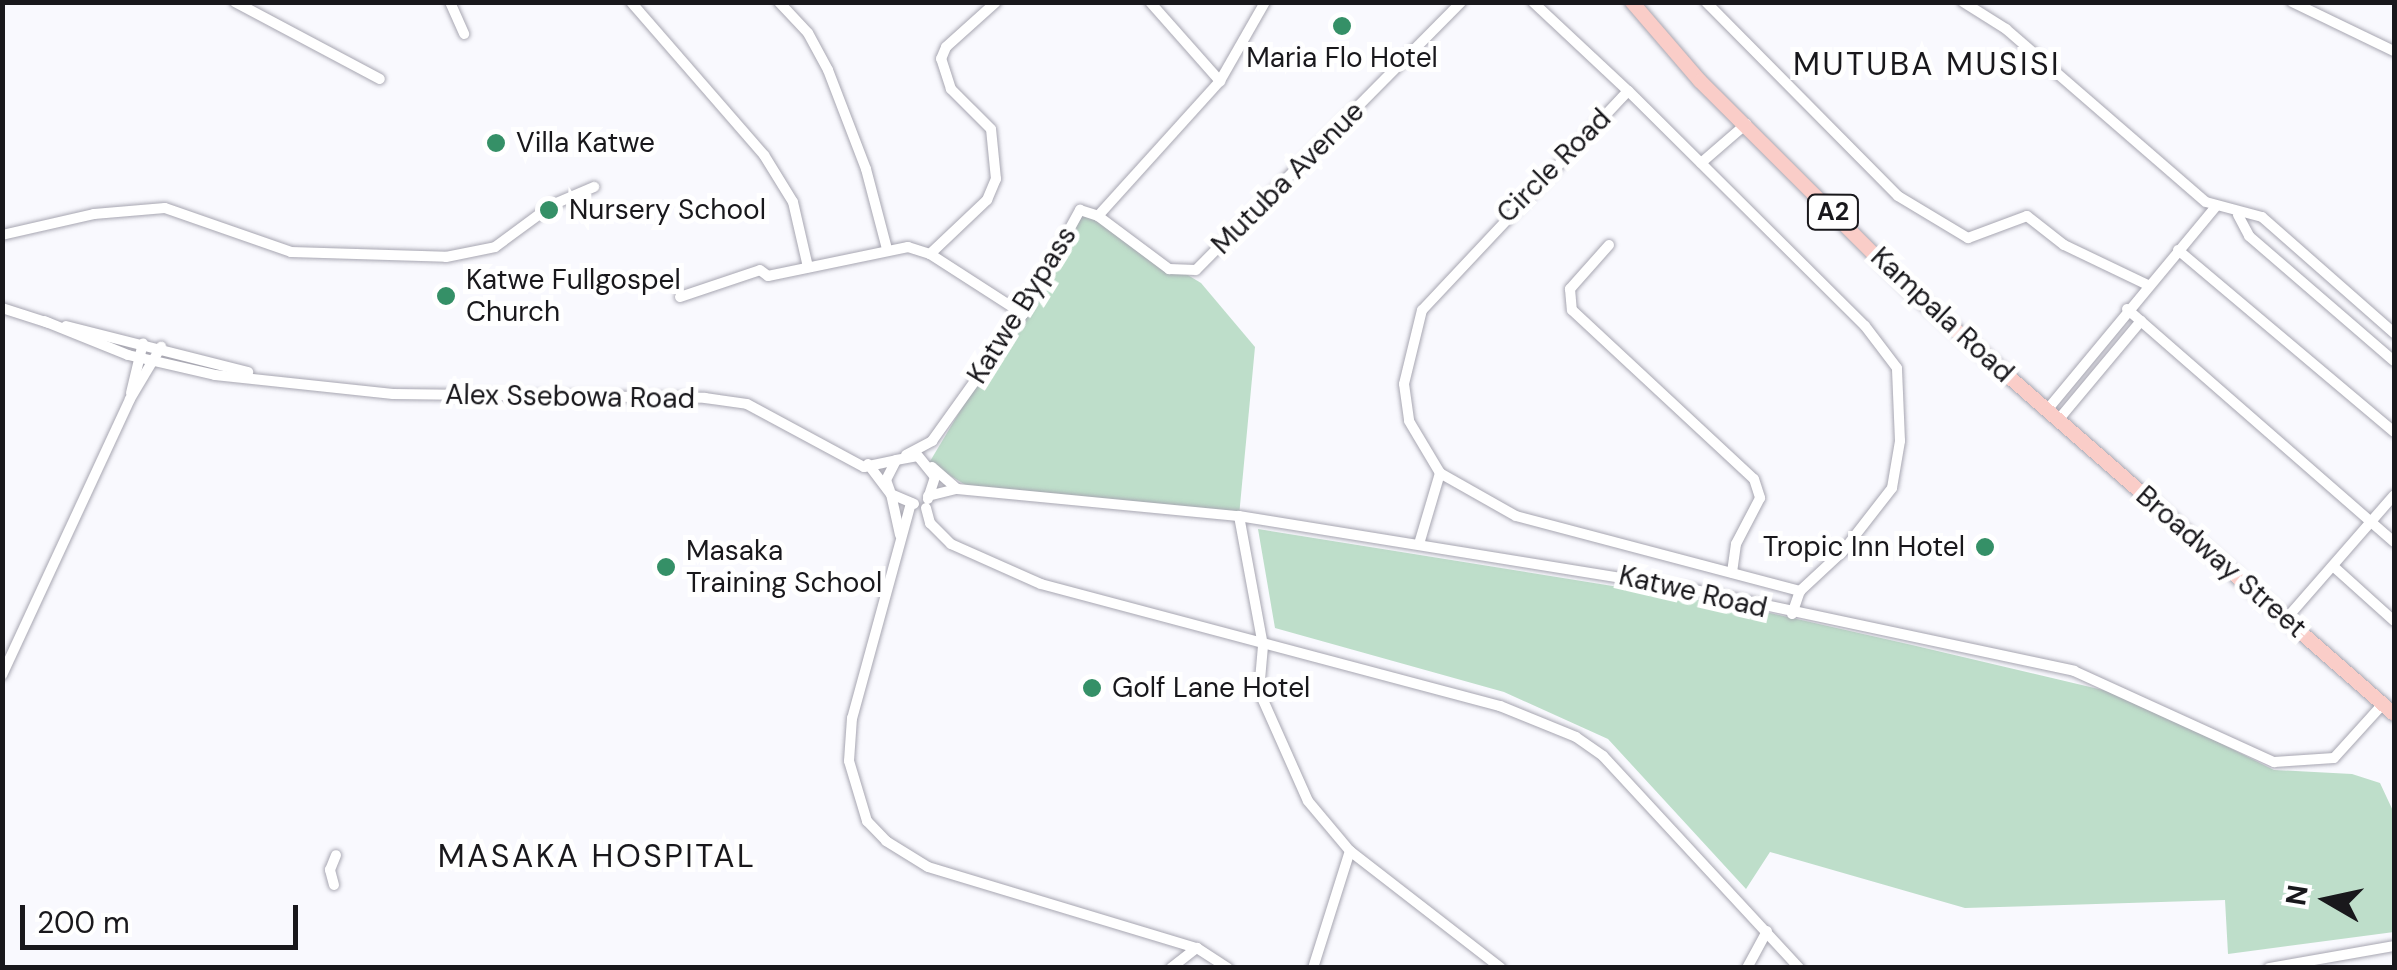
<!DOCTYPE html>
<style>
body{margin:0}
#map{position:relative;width:2397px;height:970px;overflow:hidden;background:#f9f9fe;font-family:"DM Sans",sans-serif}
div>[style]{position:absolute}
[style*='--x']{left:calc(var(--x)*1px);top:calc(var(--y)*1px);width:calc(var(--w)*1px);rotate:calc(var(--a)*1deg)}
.green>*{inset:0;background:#bedeca}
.roads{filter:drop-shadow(0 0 2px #a7a6b1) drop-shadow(0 0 2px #a7a6b1)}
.minor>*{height:10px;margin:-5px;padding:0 5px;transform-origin:5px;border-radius:5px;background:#fff}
.major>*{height:14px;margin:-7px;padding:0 7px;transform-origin:7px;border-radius:7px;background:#facdc8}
.dots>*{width:28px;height:28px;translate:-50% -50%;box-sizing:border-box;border:5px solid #fff;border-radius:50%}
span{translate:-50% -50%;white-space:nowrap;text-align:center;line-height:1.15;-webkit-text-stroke:10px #fff;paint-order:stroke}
.shield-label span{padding:2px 8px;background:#fff;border:2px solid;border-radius:8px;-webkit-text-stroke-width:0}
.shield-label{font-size:25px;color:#19181c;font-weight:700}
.poi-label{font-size:28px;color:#19181c}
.left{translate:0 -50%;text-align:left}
.right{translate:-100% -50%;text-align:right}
.street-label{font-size:28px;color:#19181c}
.quarter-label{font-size:32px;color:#19181c;letter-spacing:2.5px}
.frame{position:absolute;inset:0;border:5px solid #19181c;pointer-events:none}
.north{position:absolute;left:2277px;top:850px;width:100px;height:100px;-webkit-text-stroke:8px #fff;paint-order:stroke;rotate:279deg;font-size:28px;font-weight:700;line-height:40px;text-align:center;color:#19181c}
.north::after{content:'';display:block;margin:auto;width:35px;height:45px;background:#19181c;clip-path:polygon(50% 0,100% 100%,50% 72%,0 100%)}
.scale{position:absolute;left:20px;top:905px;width:278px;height:45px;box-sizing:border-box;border:5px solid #19181c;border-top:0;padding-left:12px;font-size:30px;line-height:35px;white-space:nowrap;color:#19181c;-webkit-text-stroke:8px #fff;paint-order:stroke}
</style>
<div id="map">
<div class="green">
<i style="clip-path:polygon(1080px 210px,1201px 283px,1255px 347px,1239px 516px,974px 490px,929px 463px)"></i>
<i style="clip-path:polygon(1258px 529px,1743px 607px,1912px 645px,2124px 695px,2274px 770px,2352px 774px,2380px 783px,2394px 813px,2394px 932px,2228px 954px,2225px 900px,1965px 908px,1770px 852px,1746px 889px,1608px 739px,1504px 692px,1275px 628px)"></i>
</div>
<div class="roads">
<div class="minor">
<i style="--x:235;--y:2;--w:164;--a:28"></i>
<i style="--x:450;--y:2;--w:35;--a:66"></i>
<i style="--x:631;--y:2;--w:203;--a:49"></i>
<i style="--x:764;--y:155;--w:55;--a:58.3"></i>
<i style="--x:793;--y:202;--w:67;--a:77"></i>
<i style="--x:779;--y:2;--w:42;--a:46.9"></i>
<i style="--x:808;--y:33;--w:42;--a:61.6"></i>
<i style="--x:828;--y:70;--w:106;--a:69"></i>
<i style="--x:866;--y:169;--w:83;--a:75.3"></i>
<i style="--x:1150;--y:2;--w:106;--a:48.5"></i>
<i style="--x:1533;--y:2;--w:130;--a:43.1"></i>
<i style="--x:1706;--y:2;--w:273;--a:45.3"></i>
<i style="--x:1898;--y:196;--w:82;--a:31"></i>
<i style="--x:1968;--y:238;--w:63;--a:-20.4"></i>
<i style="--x:2027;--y:216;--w:47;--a:38.1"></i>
<i style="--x:2064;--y:245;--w:93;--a:25.5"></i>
<i style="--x:1963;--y:2;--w:51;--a:32.1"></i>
<i style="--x:2006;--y:29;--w:264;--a:40.9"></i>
<i style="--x:2206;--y:202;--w:58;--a:15"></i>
<i style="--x:2262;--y:217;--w:176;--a:41.3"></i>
<i style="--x:2292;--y:2;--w:113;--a:25.7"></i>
<i style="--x:1701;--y:163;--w:60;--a:-40.9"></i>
<i style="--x:2238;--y:215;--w:24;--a:62"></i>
<i style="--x:2249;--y:236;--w:191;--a:40.8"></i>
<i style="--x:1098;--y:216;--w:89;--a:36.7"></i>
<i style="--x:1169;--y:269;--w:27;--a:2"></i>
<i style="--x:1196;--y:270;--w:377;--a:-45.3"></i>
<i style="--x:2;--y:235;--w:94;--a:-12.9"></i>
<i style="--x:94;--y:214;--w:71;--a:-4.8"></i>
<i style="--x:165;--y:208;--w:133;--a:19.2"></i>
<i style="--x:291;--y:252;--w:155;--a:1.8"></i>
<i style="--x:446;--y:257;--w:50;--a:-11.5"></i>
<i style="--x:495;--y:247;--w:71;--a:-36.4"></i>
<i style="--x:552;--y:205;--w:46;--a:-23.2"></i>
<i style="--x:1609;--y:245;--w:59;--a:131.6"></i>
<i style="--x:1570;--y:289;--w:21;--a:85"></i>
<i style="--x:1572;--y:310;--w:248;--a:42.9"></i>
<i style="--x:1754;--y:479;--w:20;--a:72"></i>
<i style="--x:1760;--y:498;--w:52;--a:117.6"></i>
<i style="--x:1736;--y:544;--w:29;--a:98"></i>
<i style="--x:2178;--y:250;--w:282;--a:40.1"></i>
<i style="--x:930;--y:254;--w:79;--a:-43.5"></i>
<i style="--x:987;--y:200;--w:23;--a:-67"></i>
<i style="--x:996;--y:179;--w:50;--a:-95.7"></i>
<i style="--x:991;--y:129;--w:57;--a:-135"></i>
<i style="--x:951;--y:89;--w:32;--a:-108"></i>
<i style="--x:941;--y:59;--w:13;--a:-67"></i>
<i style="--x:946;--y:47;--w:67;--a:-42"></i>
<i style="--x:680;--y:297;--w:84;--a:-18.6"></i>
<i style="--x:760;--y:270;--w:10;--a:37"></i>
<i style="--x:768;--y:276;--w:143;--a:-11.7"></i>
<i style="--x:908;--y:247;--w:23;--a:18"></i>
<i style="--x:930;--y:254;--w:111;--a:32.8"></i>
<i style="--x:2;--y:308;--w:49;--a:17.7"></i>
<i style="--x:2127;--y:309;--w:354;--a:41.1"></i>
<i style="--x:44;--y:321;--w:91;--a:22"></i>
<i style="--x:128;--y:355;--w:89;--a:12.9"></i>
<i style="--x:215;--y:375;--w:179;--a:6.1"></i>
<i style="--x:393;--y:394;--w:312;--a:0.7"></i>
<i style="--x:705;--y:398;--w:42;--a:8.1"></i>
<i style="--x:747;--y:404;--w:133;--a:28.3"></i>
<i style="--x:864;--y:467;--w:33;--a:-12"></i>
<i style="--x:66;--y:326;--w:188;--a:14.2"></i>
<i style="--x:131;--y:393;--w:51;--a:-76.5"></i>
<i style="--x:2047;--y:410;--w:263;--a:-50.3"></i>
<i style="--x:2059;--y:419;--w:128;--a:-50.1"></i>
<i style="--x:906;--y:455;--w:30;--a:-28"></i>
<i style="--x:932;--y:441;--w:156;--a:-54.4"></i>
<i style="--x:1023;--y:314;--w:119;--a:-61.3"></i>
<i style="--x:1080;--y:210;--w:19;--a:18"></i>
<i style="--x:1098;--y:216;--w:182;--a:-47.9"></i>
<i style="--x:1220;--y:81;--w:91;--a:-60.3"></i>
<i style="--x:868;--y:464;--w:38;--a:53"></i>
<i style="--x:891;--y:494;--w:25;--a:23"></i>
<i style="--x:932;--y:467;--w:33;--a:41"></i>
<i style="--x:890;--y:491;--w:12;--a:-110"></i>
<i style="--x:886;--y:480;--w:22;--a:-63"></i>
<i style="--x:896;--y:460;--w:22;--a:-10"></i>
<i style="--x:918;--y:456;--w:27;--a:51"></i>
<i style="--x:935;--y:477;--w:23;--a:108"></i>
<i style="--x:891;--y:494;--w:42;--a:77.6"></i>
<i style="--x:928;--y:496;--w:30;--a:-14"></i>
<i style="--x:957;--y:489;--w:283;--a:5.5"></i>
<i style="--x:1239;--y:516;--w:452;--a:9.2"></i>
<i style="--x:1685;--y:588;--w:398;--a:12"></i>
<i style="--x:2074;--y:671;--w:220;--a:24.5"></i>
<i style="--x:2274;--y:762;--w:60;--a:-3.8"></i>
<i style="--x:2334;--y:758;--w:73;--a:-47.8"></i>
<i style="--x:911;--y:503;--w:223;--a:105.3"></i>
<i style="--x:852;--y:718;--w:43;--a:94"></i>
<i style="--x:849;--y:761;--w:63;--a:73.3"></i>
<i style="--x:867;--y:821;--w:28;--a:46"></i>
<i style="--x:886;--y:841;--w:49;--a:31.8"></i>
<i style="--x:928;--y:867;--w:281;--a:16.8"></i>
<i style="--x:1197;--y:948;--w:37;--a:33"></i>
<i style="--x:926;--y:508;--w:16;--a:75"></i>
<i style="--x:930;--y:523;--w:30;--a:45"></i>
<i style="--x:951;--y:544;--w:98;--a:24"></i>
<i style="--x:1041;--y:584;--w:475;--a:14.9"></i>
<i style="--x:1500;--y:706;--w:82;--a:22.2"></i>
<i style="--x:1576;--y:737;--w:33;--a:35"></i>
<i style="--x:1603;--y:756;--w:289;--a:47.2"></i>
<i style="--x:1239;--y:516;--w:132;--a:79.5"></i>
<i style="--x:1263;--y:646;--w:45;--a:95.1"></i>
<i style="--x:1259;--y:691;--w:120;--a:66"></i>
<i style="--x:1308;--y:801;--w:65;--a:50"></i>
<i style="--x:1350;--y:851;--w:191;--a:37.8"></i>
<i style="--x:1419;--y:544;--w:74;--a:-73.5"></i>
<i style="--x:2333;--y:566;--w:82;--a:42"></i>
<i style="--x:1792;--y:614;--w:24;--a:-71"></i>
<i style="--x:1800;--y:591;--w:59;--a:-42.9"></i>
<i style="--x:1843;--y:551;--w:80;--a:-52.1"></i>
<i style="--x:1892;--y:488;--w:48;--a:-80.3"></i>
<i style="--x:1900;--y:441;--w:73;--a:-92.4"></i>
<i style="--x:1897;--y:368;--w:53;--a:-127.3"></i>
<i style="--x:1865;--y:326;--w:334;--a:-135.2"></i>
<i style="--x:1628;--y:91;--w:301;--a:133.2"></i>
<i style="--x:1422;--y:310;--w:76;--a:103.7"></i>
<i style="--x:1404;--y:384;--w:37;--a:82"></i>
<i style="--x:1409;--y:421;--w:61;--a:59.2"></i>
<i style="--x:1440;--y:473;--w:87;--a:29.5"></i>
<i style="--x:1516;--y:516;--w:294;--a:14.8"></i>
<i style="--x:2286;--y:619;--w:164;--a:-48.9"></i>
<i style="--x:2;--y:675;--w:304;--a:-65.1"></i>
<i style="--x:130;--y:399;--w:61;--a:-59.2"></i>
<i style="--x:334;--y:885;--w:16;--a:-105"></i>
<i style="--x:330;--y:870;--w:16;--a:-68"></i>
<i style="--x:1171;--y:968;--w:33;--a:-38"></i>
<i style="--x:1313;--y:968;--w:123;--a:-72.5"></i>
<i style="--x:1747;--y:968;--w:42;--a:-61.6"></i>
<i style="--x:2269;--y:968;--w:127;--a:-10"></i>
</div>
<div class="major">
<i style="--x:1632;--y:2;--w:104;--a:49.3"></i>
<i style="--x:1700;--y:81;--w:296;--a:44.9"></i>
<i style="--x:1910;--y:290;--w:643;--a:41.22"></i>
</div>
</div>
<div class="dots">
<i style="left:1342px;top:26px;background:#359067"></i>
<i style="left:496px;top:143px;background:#359067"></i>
<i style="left:549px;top:210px;background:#359067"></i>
<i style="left:446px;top:296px;background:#359067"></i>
<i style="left:1985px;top:547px;background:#359067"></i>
<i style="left:666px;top:567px;background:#359067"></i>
<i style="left:1092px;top:688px;background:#359067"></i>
</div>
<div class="shield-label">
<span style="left:1833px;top:212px">A2</span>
</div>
<div class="poi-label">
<span style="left:1342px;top:58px">Maria Flo Hotel</span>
<span class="left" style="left:516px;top:143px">Villa Katwe</span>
<span class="left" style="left:569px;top:210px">Nursery School</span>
<span class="left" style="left:466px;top:296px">Katwe Fullgospel<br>Church</span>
<span class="right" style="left:1965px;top:547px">Tropic Inn Hotel</span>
<span class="left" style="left:686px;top:567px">Masaka<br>Training School</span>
<span class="left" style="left:1112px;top:688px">Golf Lane Hotel</span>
</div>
<div class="street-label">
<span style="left:1554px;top:166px;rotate:-45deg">Circle Road</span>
<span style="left:1288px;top:178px;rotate:-45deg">Mutuba Avenue</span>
<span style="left:1022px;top:305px;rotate:-58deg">Katwe Bypass</span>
<span style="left:1942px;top:315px;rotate:43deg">Kampala Road</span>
<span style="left:570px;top:397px;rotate:1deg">Alex Ssebowa Road</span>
<span style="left:2221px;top:562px;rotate:41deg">Broadway Street</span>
<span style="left:1693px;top:592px;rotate:13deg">Katwe Road</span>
</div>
<div class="quarter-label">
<span style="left:1927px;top:64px">MUTUBA MUSISI</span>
<span style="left:597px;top:856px">MASAKA HOSPITAL</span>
</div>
<div class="frame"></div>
<div class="north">N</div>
<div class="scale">200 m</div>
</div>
